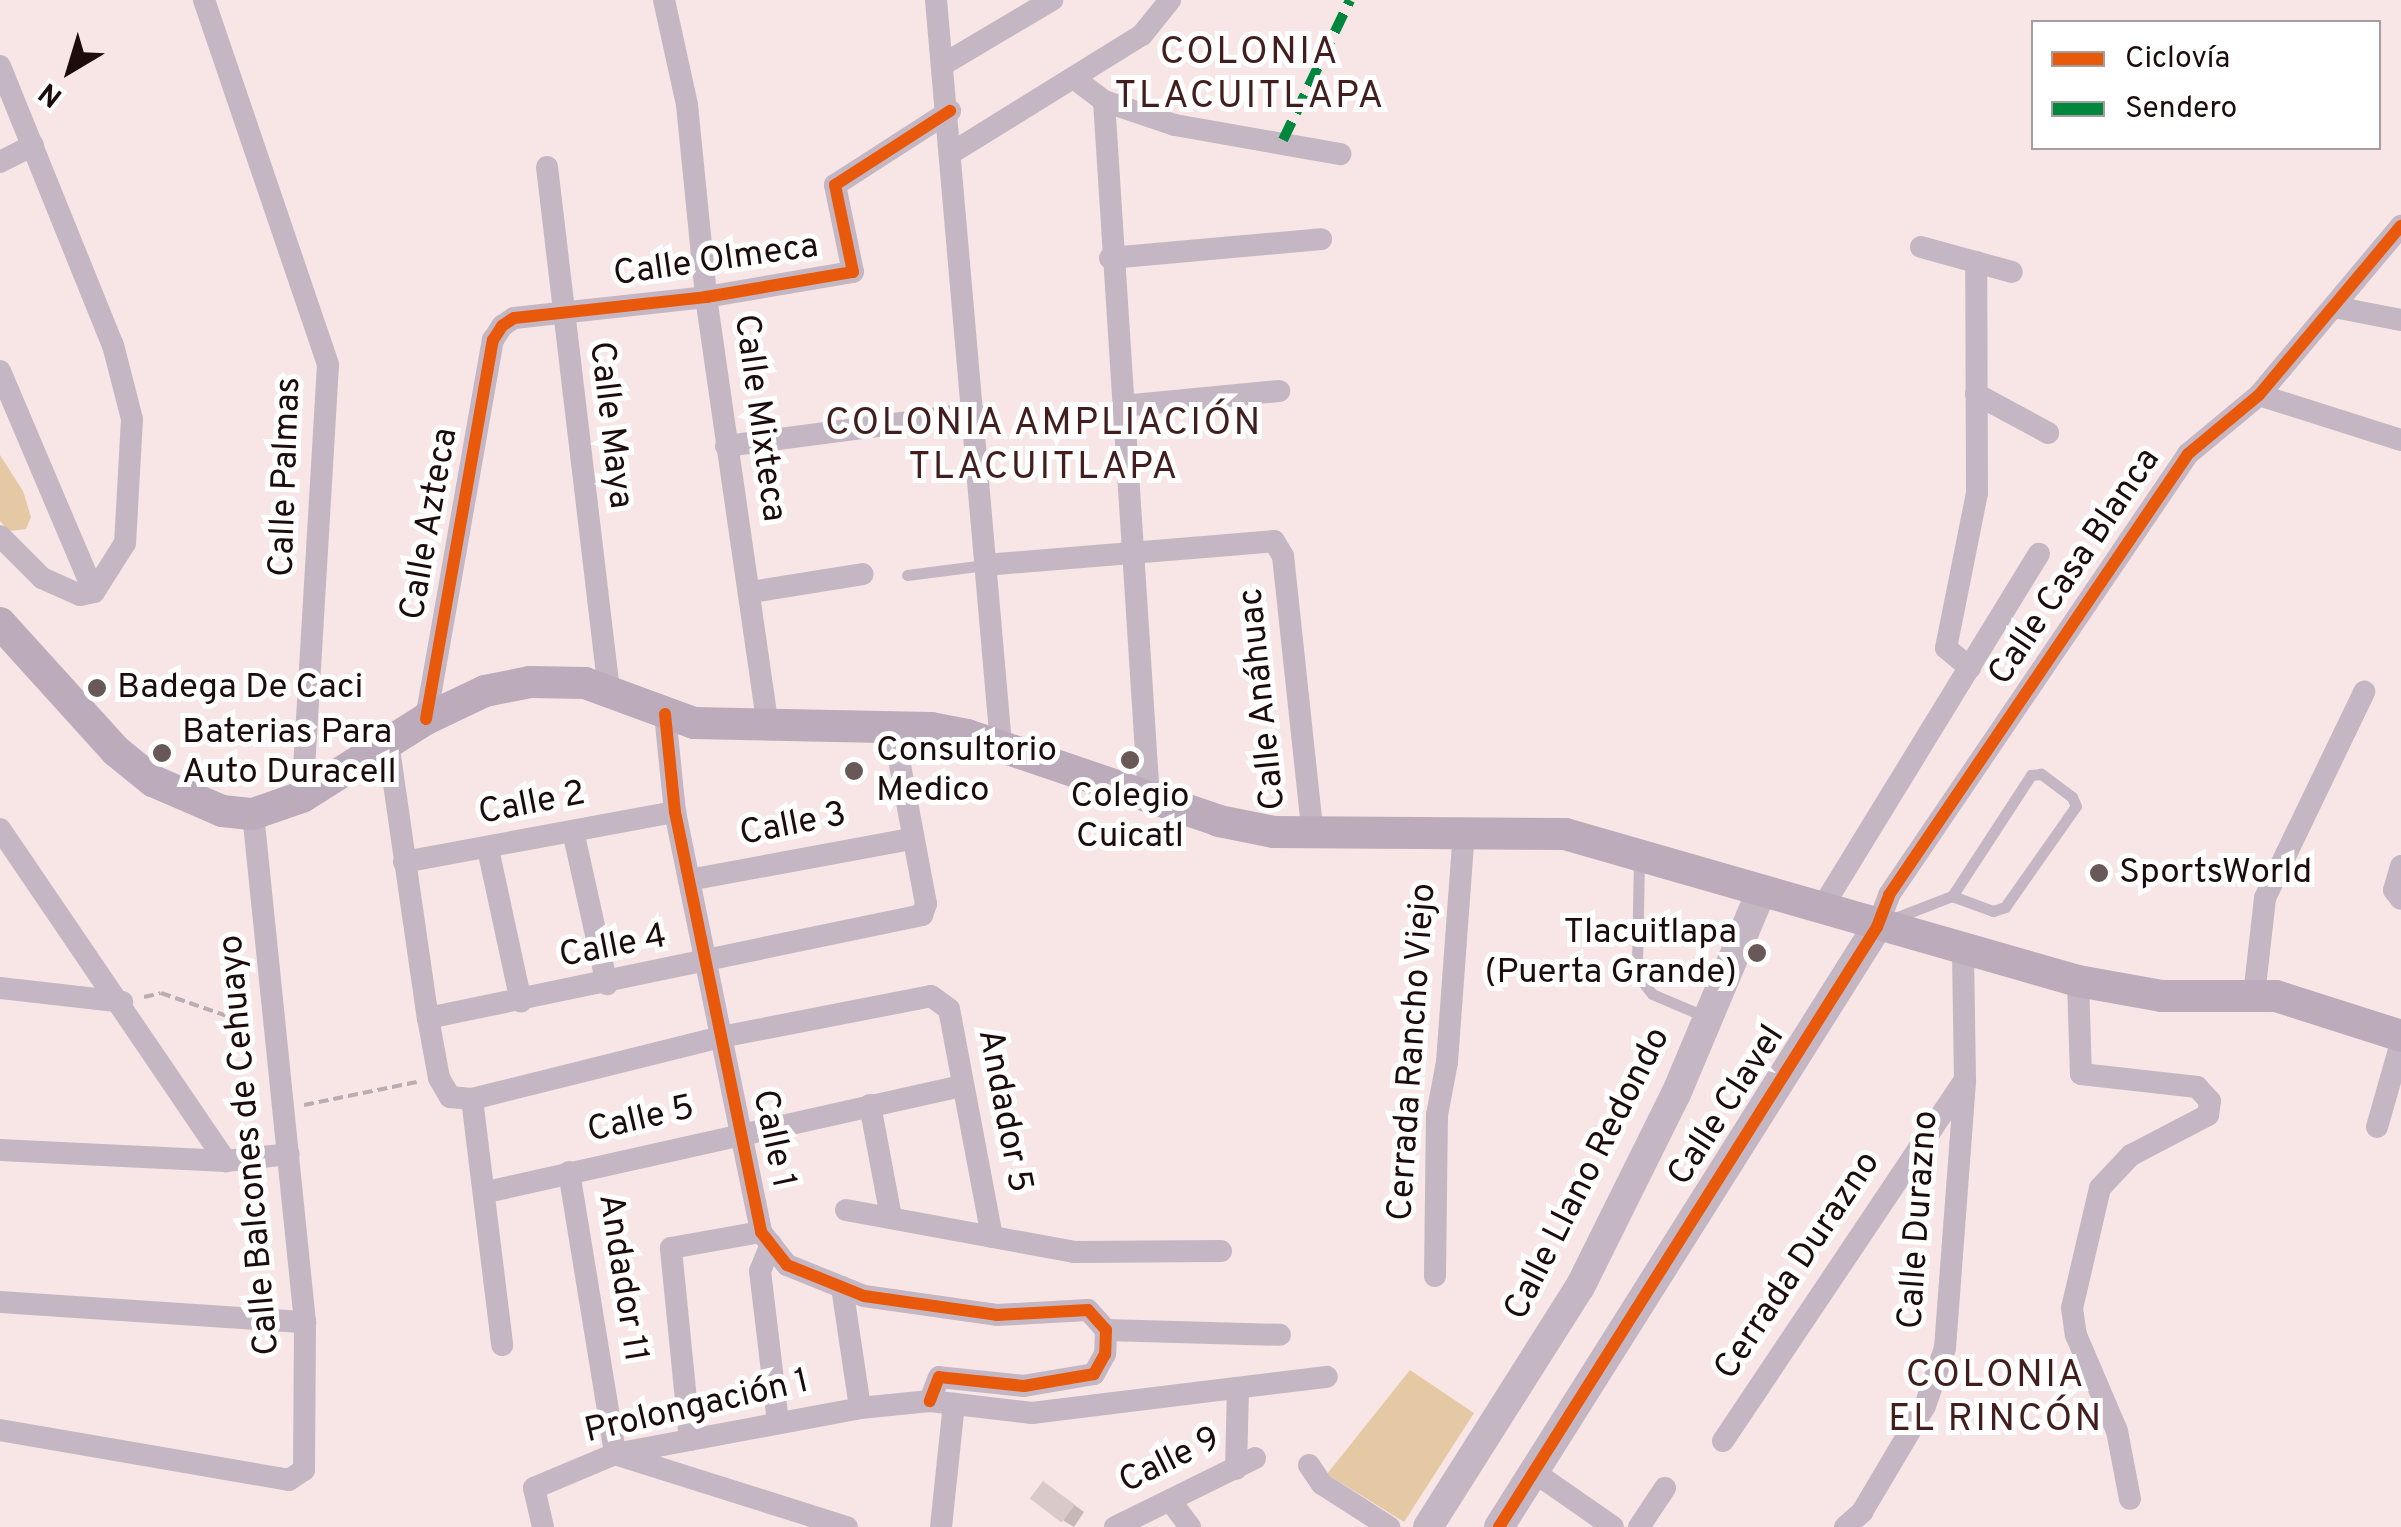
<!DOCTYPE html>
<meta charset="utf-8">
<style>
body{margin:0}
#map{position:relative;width:2401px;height:1527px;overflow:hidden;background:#f7e6e5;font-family:Overpass,sans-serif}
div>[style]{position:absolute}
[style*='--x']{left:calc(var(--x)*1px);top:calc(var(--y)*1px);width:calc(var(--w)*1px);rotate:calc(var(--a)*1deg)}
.green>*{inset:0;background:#e5c9a5}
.shadow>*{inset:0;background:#0003}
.building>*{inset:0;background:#dac9c9;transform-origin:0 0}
.path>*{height:4px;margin-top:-2px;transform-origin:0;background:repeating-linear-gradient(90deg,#b9acb3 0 10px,transparent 0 15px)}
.service>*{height:11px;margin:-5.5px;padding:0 5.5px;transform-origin:5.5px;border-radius:5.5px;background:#c4b6c3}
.minor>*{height:22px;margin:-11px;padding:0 11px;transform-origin:11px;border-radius:11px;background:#c4b6c3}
.tertiary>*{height:30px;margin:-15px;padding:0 15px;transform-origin:15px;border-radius:15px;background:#c4b6c3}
.secondary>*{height:32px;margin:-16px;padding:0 16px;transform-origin:16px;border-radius:16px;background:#bcabbb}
.quiet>*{height:10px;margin-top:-5px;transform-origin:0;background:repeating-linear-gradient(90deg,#00873e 0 20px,transparent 0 30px)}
.cycleway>*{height:12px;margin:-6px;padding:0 6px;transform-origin:6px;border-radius:6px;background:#e8590c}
.dots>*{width:28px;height:28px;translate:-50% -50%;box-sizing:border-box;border:5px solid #fff;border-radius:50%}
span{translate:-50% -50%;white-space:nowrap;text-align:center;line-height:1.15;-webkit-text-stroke:10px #fff;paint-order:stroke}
.street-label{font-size:35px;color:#1c0c0c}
.poi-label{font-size:35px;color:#1c0c0c}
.left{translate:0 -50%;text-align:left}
.right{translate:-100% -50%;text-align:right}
.neighbourhood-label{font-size:38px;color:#421e1e;letter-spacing:2.5px}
.legend{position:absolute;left:2031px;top:20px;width:350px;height:130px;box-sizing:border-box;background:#fff;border:2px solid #a49e9e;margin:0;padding:12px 18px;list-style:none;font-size:30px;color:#1c0c0c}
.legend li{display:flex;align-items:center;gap:20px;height:50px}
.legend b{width:50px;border:2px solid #a49e9e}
.north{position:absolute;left:20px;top:20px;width:100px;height:100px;-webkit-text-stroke:8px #fff;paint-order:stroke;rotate:218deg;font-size:28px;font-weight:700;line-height:40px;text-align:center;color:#1c0c0c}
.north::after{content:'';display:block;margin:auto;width:35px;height:45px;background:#1c0c0c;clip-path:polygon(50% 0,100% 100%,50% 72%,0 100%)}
</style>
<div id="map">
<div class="green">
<i style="clip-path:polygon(0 455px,23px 491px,31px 517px,26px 529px,9px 531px,0 521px)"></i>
<i style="clip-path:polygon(1410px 1370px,1474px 1413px,1404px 1522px,1327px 1474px)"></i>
</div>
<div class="shadow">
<i style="clip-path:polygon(1054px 1490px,1084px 1512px,1074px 1527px,1064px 1521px)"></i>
</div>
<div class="building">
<i style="left:1043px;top:1481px;width:40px;height:22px;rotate:37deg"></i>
</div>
<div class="path">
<i style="--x:144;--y:997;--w:17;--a:-13"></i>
<i style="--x:161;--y:993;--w:97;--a:19.2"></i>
<i style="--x:304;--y:1105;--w:115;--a:-11.5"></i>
</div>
<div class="service">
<i style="--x:907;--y:575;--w:79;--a:-7.3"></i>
<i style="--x:1639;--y:859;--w:105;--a:91.1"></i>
<i style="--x:1637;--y:964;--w:18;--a:74"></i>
<i style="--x:1642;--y:981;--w:16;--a:52"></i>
<i style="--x:1652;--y:994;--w:56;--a:22.9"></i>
<i style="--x:1890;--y:920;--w:66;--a:-21.2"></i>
<i style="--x:1952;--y:896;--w:44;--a:20.1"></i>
<i style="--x:1993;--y:911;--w:13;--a:-18"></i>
<i style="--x:2005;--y:907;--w:123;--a:-54.9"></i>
<i style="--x:2076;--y:806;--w:10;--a:-114"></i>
<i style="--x:2072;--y:797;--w:39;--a:-143"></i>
<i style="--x:2041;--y:774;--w:10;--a:174"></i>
<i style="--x:2031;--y:775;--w:145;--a:123.1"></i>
</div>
<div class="minor">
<i style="--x:204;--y:0;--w:385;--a:71.2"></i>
<i style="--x:328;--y:365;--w:433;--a:93.4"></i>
<i style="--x:664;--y:0;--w:107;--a:77.6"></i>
<i style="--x:687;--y:105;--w:193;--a:84.3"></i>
<i style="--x:706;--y:297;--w:436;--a:81.8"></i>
<i style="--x:936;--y:0;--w:748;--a:85.01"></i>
<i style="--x:944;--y:64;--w:126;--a:-30.7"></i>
<i style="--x:0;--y:66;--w:301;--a:68"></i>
<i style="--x:113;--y:345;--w:76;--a:75.6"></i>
<i style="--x:132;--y:419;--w:124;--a:93.2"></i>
<i style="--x:125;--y:543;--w:58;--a:122.3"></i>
<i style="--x:94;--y:592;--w:14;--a:168"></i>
<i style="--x:80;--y:595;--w:42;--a:-155.9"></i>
<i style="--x:42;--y:578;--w:59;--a:-135"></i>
<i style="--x:1075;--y:79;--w:36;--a:37"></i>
<i style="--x:1104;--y:101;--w:75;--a:18.7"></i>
<i style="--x:1175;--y:125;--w:168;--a:10"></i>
<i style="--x:1104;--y:101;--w:698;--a:86.31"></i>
<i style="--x:953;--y:152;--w:222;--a:-31.8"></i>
<i style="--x:1142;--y:35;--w:45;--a:-51.3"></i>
<i style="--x:0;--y:162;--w:37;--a:-27"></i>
<i style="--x:547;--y:167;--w:528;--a:83.25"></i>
<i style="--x:1921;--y:247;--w:94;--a:15.4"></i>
<i style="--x:1110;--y:258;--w:212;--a:-5.1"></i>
<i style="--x:2334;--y:307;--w:68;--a:11"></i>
<i style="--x:0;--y:371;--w:240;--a:67"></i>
<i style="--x:1976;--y:394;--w:82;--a:28.4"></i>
<i style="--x:2259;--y:395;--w:149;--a:17.6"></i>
<i style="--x:1123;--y:406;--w:157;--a:-5.5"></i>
<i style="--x:726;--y:446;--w:251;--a:-7.5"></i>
<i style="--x:985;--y:565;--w:290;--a:-4.7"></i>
<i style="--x:1274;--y:541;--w:17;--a:59"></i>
<i style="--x:1283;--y:556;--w:281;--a:83.9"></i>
<i style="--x:751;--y:592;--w:113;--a:-9.1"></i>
<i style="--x:1970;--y:668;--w:31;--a:-140"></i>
<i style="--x:1946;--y:648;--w:158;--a:-78.7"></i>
<i style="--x:1977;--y:493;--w:231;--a:-90.2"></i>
<i style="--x:665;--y:714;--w:99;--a:84.2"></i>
<i style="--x:675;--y:812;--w:429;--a:78.4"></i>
<i style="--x:761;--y:1232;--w:42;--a:51.8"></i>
<i style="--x:787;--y:1265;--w:83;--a:21.9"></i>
<i style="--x:864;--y:1296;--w:134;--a:8.1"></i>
<i style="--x:997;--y:1315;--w:91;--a:-3.1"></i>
<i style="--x:1088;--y:1310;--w:27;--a:48"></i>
<i style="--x:1106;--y:1330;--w:24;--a:92"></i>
<i style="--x:1105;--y:1354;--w:23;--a:119"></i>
<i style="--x:1094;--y:1374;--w:71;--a:170.3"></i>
<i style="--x:1024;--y:1386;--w:85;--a:-174"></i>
<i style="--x:939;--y:1377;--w:26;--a:111"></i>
<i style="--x:426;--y:719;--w:385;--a:-80"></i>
<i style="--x:493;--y:340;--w:17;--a:-57"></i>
<i style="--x:502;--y:326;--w:14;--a:-34"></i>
<i style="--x:514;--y:318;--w:193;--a:-6.2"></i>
<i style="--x:706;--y:297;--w:149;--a:-9.7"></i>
<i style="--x:853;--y:272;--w:89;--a:-101.7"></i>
<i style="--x:835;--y:185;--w:137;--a:-32.8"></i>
<i style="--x:388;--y:742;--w:279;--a:81.8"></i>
<i style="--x:428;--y:1018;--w:61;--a:79.6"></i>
<i style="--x:439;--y:1078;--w:22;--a:60"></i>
<i style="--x:450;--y:1097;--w:22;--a:5"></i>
<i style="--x:472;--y:1099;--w:257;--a:-14"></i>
<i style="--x:721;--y:1037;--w:214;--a:-11"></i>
<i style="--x:931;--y:996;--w:22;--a:36"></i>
<i style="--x:949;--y:1009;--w:232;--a:79.3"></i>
<i style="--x:0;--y:829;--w:402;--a:55.8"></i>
<i style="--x:573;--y:831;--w:157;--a:77.5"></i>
<i style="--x:488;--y:849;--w:156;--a:77.8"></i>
<i style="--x:404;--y:862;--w:276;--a:-10.5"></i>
<i style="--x:2401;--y:866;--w:25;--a:106"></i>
<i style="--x:2394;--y:890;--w:11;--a:52"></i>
<i style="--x:689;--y:880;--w:226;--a:-10.5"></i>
<i style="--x:1820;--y:911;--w:419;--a:-58.5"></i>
<i style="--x:1877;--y:927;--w:34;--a:-69"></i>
<i style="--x:1889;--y:895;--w:533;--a:-55.86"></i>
<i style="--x:2188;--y:454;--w:92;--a:-39.7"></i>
<i style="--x:2259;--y:395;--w:221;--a:-50"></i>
<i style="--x:2078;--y:981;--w:93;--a:88.2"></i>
<i style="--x:2081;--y:1074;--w:117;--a:6.4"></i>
<i style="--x:2197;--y:1087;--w:19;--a:47"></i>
<i style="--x:2210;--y:1101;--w:14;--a:98"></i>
<i style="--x:2208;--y:1115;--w:87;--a:152.5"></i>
<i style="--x:2131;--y:1155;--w:45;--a:133.2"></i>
<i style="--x:2100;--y:1188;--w:123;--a:103.1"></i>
<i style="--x:2072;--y:1308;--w:27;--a:82"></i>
<i style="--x:2076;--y:1335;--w:104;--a:66.9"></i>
<i style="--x:2117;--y:1431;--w:69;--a:79.2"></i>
<i style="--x:0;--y:988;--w:123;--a:6.5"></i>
<i style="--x:2254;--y:995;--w:98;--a:-83.5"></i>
<i style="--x:2265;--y:898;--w:229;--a:-64.3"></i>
<i style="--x:428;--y:1018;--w:505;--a:-11.78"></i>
<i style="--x:922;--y:915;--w:12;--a:-70"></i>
<i style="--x:926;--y:904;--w:179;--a:-100.6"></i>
<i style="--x:472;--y:1099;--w:248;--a:83"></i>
<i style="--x:870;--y:1105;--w:114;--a:79.4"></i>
<i style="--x:2377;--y:1127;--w:87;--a:-74.1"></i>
<i style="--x:0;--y:1150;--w:226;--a:2.8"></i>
<i style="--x:226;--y:1161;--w:63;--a:-6.3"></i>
<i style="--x:569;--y:1172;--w:286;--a:80.7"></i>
<i style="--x:487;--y:1192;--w:486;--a:-12.6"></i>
<i style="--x:846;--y:1210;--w:232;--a:10.4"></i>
<i style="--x:1074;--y:1252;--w:147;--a:-0.4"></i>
<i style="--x:771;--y:1244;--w:29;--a:112"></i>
<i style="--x:760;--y:1271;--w:153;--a:83.2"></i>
<i style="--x:1435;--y:1276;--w:161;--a:-89.3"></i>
<i style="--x:1437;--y:1115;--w:54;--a:-79.3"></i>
<i style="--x:1447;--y:1062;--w:230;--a:-85.8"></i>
<i style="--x:842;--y:1287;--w:122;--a:81.5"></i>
<i style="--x:0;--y:1302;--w:306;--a:3.8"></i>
<i style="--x:1106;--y:1330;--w:174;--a:1.6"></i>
<i style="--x:0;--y:1430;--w:293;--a:9.8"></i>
<i style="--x:289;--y:1480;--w:18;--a:-34"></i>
<i style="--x:304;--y:1470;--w:148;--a:-89.6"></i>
<i style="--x:305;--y:1322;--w:511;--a:-95.84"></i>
<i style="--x:690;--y:1440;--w:193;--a:-95.7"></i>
<i style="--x:671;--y:1248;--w:91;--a:-10.1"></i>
<i style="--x:1723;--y:1441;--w:431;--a:-56.2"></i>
<i style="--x:618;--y:1455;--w:240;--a:17.5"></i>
<i style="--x:1309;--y:1465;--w:23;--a:56"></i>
<i style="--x:1322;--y:1484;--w:80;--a:32.7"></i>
<i style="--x:1236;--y:1469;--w:81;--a:-88.6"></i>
<i style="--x:1534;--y:1472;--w:96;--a:34.8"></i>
<i style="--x:1172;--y:1503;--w:30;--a:53"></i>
<i style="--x:543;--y:1527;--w:40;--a:-103"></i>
<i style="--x:534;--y:1488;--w:88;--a:-22.8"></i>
<i style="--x:615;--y:1454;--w:249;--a:-10.6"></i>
<i style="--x:860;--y:1408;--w:70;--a:-5.7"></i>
<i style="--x:930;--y:1401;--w:103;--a:6.7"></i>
<i style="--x:1032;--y:1413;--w:297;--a:-7"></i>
<i style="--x:941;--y:1527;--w:124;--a:-84"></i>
<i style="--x:1115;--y:1527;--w:156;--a:-26.2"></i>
<i style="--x:1639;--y:1527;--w:47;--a:-56.3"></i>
<i style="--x:1845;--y:1527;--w:23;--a:-41"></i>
<i style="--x:1862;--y:1512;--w:123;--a:-59.3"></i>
<i style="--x:1925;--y:1406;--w:61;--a:-71"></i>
<i style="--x:1945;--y:1348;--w:269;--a:-85.7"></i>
<i style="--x:1965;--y:1080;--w:129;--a:-90.9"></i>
</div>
<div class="tertiary">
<i style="--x:1428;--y:1527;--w:284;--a:-57.7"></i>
<i style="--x:1580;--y:1287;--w:216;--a:-63.6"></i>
<i style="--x:1676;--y:1094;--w:217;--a:-67.2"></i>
<i style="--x:1499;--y:1527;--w:709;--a:-57.79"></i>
</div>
<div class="secondary">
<i style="--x:0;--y:623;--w:173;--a:47.8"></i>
<i style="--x:116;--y:751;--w:48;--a:39"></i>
<i style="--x:153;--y:781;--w:75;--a:23.5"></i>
<i style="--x:222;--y:811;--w:31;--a:6"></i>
<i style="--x:253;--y:814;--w:52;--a:-19.1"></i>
<i style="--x:302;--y:797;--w:146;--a:-32.2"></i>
<i style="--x:426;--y:719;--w:65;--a:-25.4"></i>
<i style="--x:485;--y:691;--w:46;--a:-11.3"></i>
<i style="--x:530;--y:682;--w:55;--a:1"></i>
<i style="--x:585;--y:683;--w:116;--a:20.2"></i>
<i style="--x:694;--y:723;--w:237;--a:1.2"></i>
<i style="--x:931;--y:728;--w:37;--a:11"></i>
<i style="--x:967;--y:735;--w:266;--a:18.8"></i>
<i style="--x:1219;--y:821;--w:56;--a:11.3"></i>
<i style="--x:1274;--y:832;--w:291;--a:0.4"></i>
<i style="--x:1565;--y:834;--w:534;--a:15.99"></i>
<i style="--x:2078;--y:981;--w:85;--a:10.1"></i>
<i style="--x:2162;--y:996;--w:114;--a:0"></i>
<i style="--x:2276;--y:996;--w:131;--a:17.7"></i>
</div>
<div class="quiet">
<i style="--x:1283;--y:140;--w:155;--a:-64.4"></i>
</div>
<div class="cycleway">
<i style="--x:665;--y:714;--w:99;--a:84.2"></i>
<i style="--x:675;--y:812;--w:429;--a:78.4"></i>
<i style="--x:761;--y:1232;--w:42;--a:51.8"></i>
<i style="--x:787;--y:1265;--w:83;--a:21.9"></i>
<i style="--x:864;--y:1296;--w:134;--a:8.1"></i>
<i style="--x:997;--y:1315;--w:91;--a:-3.1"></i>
<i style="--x:1088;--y:1310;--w:27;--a:48"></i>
<i style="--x:1106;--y:1330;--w:24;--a:92"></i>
<i style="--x:1105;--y:1354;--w:23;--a:119"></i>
<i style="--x:1094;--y:1374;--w:71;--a:170.3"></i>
<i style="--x:1024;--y:1386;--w:85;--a:-174"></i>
<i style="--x:939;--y:1377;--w:26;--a:111"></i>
<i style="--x:426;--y:719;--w:385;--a:-80"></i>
<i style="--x:493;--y:340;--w:17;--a:-57"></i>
<i style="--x:502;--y:326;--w:14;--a:-34"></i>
<i style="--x:514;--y:318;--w:193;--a:-6.2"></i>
<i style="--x:706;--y:297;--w:149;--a:-9.7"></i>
<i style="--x:853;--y:272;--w:89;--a:-101.7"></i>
<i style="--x:835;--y:185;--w:137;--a:-32.8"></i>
<i style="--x:1499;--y:1527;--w:709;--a:-57.79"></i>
<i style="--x:1877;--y:927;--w:34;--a:-69"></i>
<i style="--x:1889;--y:895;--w:533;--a:-55.86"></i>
<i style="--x:2188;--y:454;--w:92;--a:-39.7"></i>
<i style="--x:2259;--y:395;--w:221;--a:-50"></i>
</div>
<div class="dots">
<i style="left:97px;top:688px;background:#695858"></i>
<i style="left:162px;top:753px;background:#695858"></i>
<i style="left:1130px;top:760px;background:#695858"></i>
<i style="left:854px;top:771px;background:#695858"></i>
<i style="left:2099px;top:873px;background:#695858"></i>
<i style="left:1757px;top:953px;background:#695858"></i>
</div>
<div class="street-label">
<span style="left:716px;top:261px;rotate:-8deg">Calle Olmeca</span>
<span style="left:759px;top:418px;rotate:82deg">Calle Mixteca</span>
<span style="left:610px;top:425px;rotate:83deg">Calle Maya</span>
<span style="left:286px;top:477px;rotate:-88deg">Calle Palmas</span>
<span style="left:430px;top:524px;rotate:-80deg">Calle Azteca</span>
<span style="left:2075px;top:567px;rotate:-56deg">Calle Casa Blanca</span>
<span style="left:1263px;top:699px;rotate:-96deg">Calle Anáhuac</span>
<span style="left:532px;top:804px;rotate:-11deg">Calle 2</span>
<span style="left:793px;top:825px;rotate:-11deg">Calle 3</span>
<span style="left:613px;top:947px;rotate:-11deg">Calle 4</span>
<span style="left:1413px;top:1052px;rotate:-86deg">Cerrada Rancho Viejo</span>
<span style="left:1727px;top:1106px;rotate:-57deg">Calle Clavel</span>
<span style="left:1004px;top:1111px;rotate:79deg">Andador 5</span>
<span style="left:641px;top:1120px;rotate:-13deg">Calle 5</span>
<span style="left:773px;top:1139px;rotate:78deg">Calle 1</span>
<span style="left:250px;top:1145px;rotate:-95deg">Calle Balcones de Cehuayo</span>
<span style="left:1588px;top:1174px;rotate:-63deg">Calle Llano Redondo</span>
<span style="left:1919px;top:1220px;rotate:-86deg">Calle Durazno</span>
<span style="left:1798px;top:1266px;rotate:-56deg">Cerrada Durazno</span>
<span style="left:622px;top:1278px;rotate:81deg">Andador 11</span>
<span style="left:697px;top:1407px;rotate:-13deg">Prolongación 1</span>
<span style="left:1170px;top:1461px;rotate:-26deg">Calle 9</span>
</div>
<div class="poi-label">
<span class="left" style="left:117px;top:688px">Badega De Caci</span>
<span class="left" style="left:182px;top:753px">Baterias Para<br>Auto Duracell</span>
<span class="left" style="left:876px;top:771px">Consultorio<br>Medico</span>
<span style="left:1130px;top:817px">Colegio<br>Cuicatl</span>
<span class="left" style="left:2119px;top:873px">SportsWorld</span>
<span class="right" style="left:1737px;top:953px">Tlacuitlapa<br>(Puerta Grande)</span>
</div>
<div class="neighbourhood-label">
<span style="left:1250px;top:76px">COLONIA<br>TLACUITLAPA</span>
<span style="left:1044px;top:447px">COLONIA AMPLIACIÓN<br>TLACUITLAPA</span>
<span style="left:1996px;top:1399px">COLONIA<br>EL RINCÓN</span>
</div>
<ul class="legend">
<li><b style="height:12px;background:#e8590c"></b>Ciclovía</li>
<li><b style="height:12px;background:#00873e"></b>Sendero</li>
</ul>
<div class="north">N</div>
</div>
